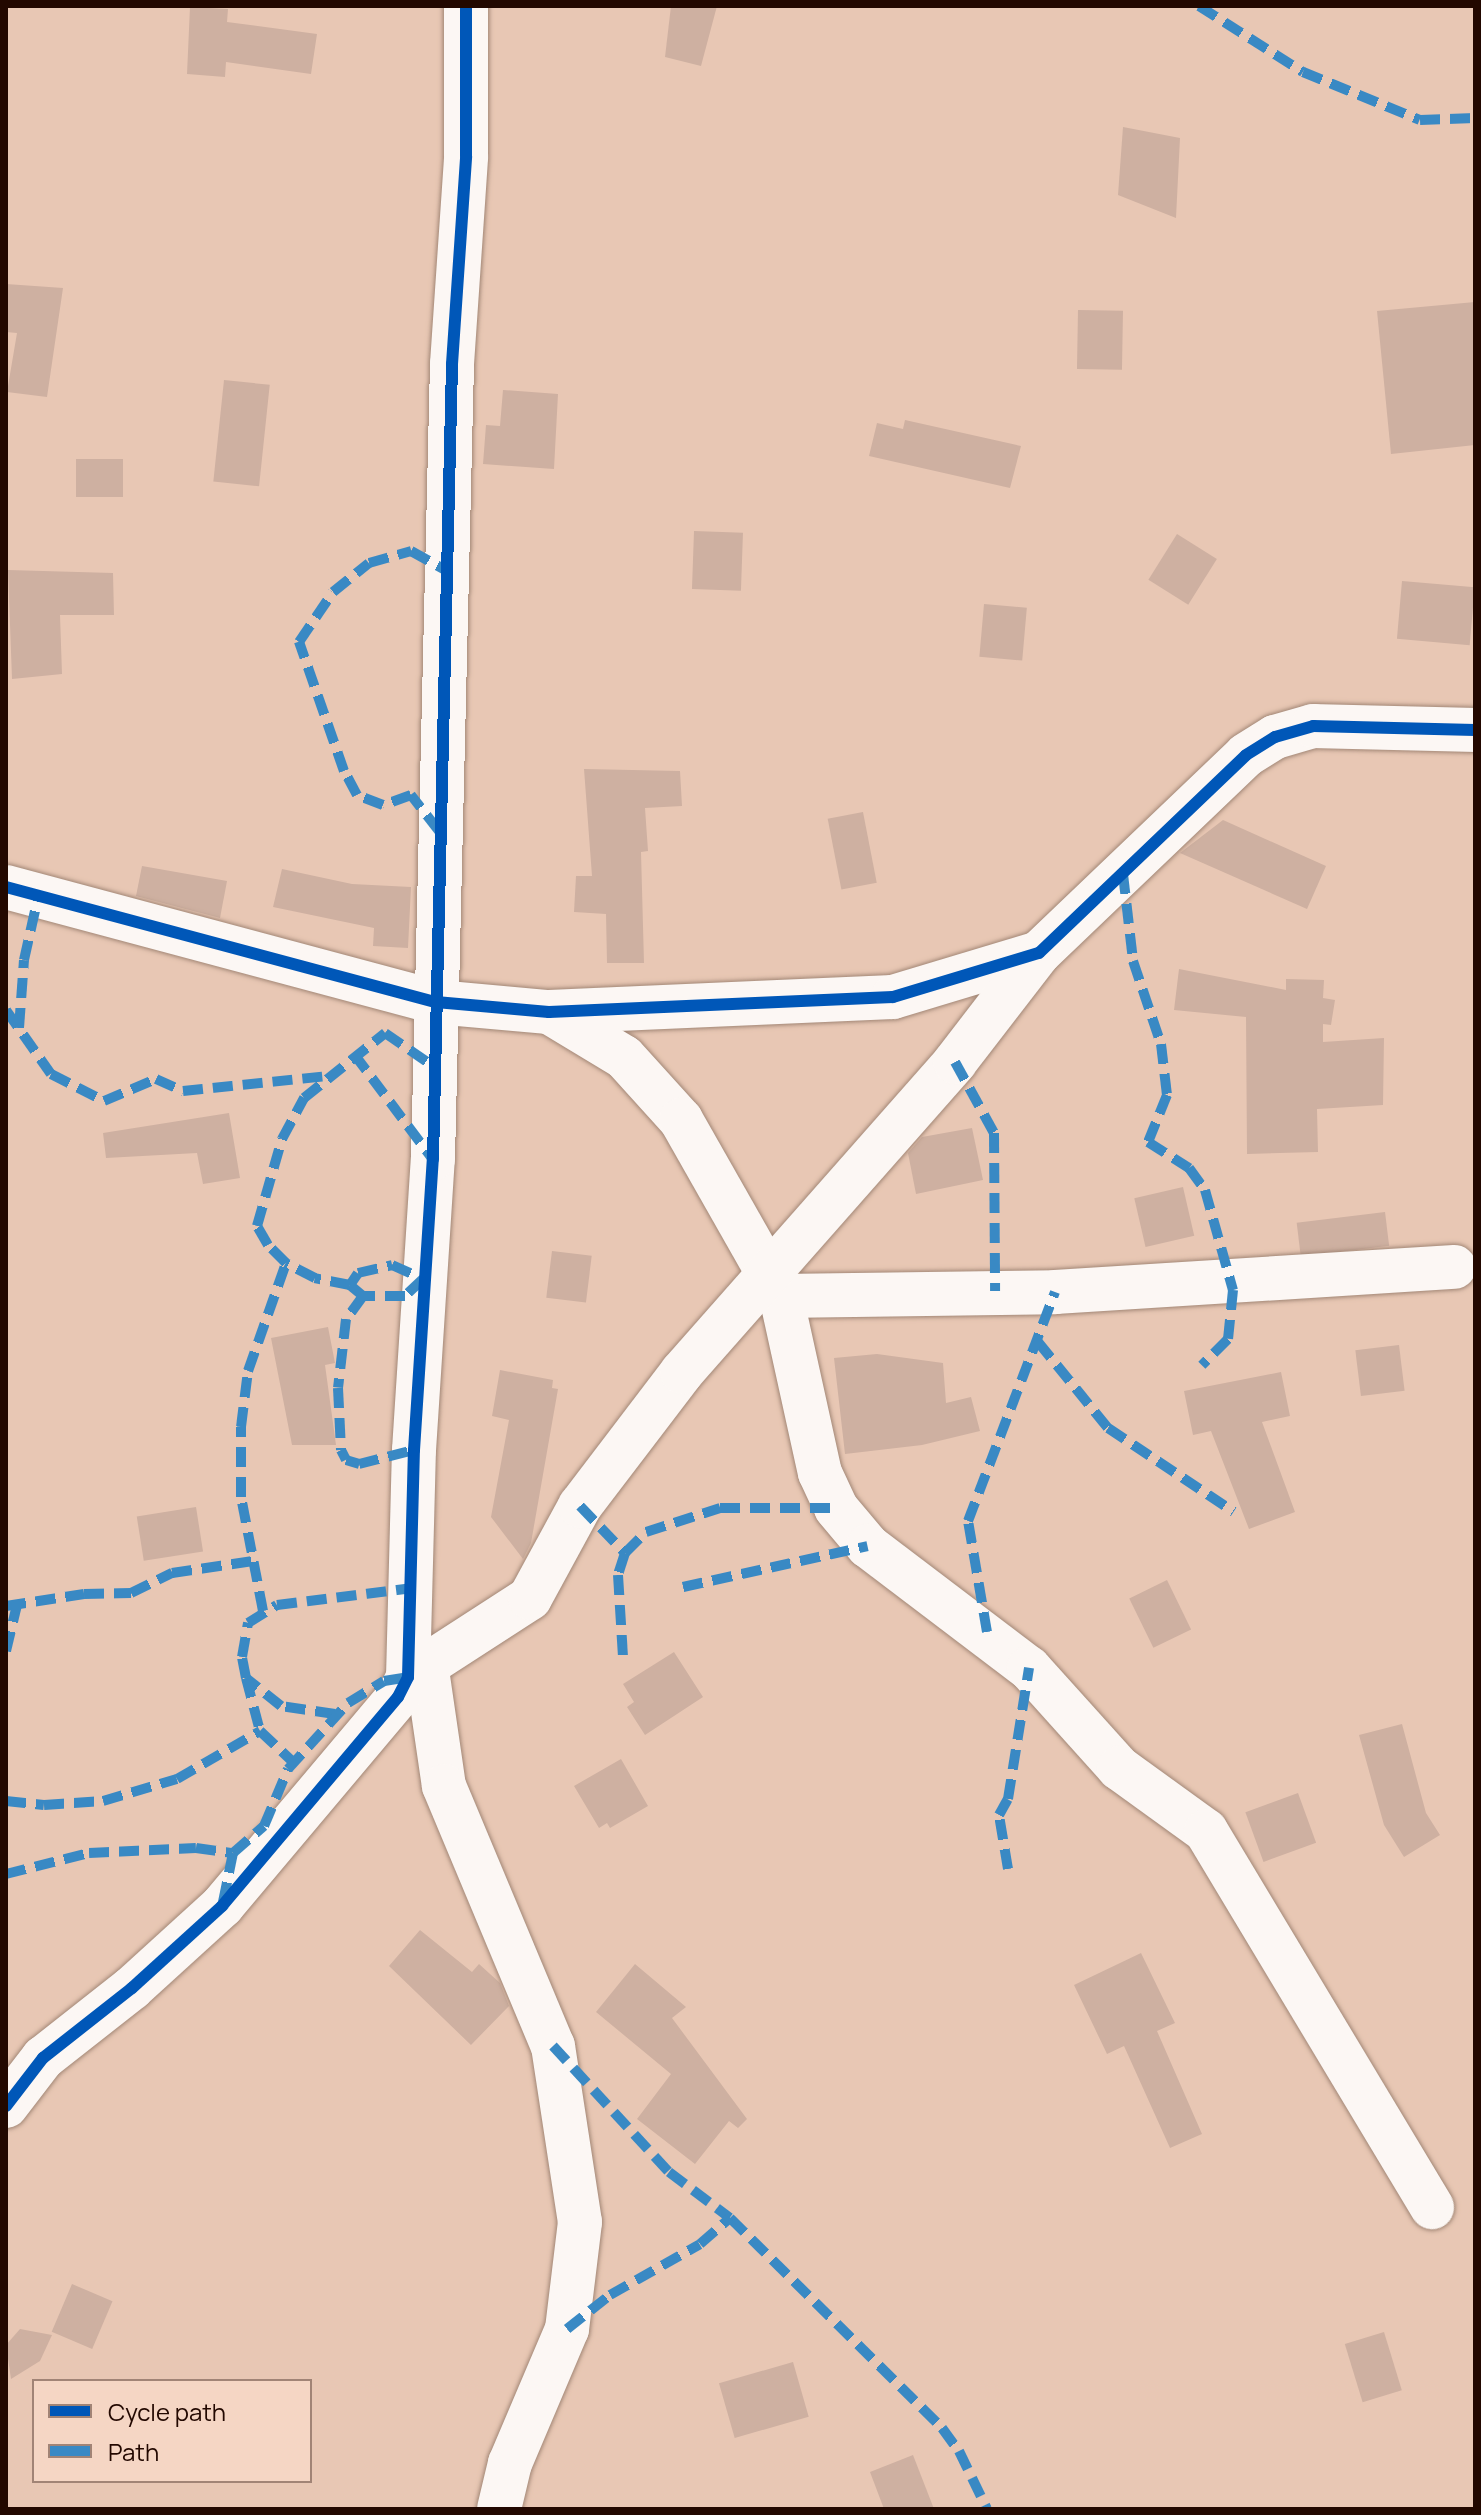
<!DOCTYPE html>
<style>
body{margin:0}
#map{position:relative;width:1481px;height:2515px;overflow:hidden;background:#e8c7b4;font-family:Manrope,sans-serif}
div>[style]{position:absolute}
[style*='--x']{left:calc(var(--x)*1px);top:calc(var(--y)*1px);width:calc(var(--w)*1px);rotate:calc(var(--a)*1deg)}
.building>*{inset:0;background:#ceb0a1;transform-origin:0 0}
.roads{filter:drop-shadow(0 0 2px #a28776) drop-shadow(0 0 2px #a28776)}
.street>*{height:44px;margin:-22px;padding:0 22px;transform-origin:22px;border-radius:22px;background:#fcf7f4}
.quiet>*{height:10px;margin-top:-5px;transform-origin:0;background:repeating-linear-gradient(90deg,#3989c4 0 20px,transparent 0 30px)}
.cycleway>*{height:12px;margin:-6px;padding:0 6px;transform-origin:6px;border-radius:6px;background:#0057b8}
span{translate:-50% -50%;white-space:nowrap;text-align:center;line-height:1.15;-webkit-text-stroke:6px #f5d6c4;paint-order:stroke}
.frame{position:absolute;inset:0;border:8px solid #220800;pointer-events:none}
.legend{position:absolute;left:32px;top:2379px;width:280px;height:104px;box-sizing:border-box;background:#f5d6c4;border:2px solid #a18476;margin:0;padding:10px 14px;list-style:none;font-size:24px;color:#220800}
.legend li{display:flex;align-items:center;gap:16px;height:40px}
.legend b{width:40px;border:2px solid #a18476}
</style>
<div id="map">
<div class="building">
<i style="clip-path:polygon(671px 6px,717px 6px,701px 66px,665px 57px)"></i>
<i style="clip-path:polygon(190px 7px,228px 9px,227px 22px,317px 34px,311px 74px,226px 62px,225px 77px,187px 74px)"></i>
<i style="clip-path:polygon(1123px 127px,1180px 138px,1176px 218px,1118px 195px)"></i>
<i style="clip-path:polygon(6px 284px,63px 288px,47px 397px,7px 392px,17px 333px,6px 332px)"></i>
<i style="clip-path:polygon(1475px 302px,1475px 445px,1391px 454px,1377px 311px)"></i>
<i style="left:1078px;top:310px;width:45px;height:59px;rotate:1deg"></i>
<i style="left:224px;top:380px;width:46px;height:102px;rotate:6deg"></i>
<i style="clip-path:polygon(503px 390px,558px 394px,554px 469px,483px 464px,486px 425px,500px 426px)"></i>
<i style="clip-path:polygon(905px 420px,1021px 446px,1010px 488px,869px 456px,877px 423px,903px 429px)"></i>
<i style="left:76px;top:459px;width:47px;height:38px"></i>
<i style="left:694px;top:531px;width:49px;height:58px;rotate:2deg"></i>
<i style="left:1177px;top:534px;width:47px;height:54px;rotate:32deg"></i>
<i style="clip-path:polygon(8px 570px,113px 573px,114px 615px,60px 615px,62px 674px,12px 679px)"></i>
<i style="left:1402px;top:581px;width:73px;height:58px;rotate:5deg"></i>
<i style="left:984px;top:604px;width:43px;height:53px;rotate:5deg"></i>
<i style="clip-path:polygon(584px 769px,680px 771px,682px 806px,645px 808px,648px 851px,641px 852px,644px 963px,607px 963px,606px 914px,574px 912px,576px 876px,592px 876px)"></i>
<i style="left:863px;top:812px;width:72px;height:36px;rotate:79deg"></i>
<i style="clip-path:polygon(1223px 820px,1326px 866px,1307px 909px,1180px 853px)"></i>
<i style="clip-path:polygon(142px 866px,227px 881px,220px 918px,136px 896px)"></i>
<i style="clip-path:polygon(282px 869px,352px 884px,411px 887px,408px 948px,373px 946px,374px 928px,273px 907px)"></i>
<i style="clip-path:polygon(1179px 969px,1286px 990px,1286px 979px,1324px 980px,1323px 998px,1335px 1000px,1331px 1025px,1323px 1024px,1323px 1042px,1384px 1038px,1383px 1105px,1317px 1109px,1318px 1152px,1247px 1154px,1246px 1017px,1174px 1010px)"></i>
<i style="clip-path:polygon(229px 1113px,240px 1178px,203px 1184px,197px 1153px,106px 1158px,103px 1133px)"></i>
<i style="clip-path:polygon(972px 1128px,983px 1180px,916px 1194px,908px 1153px,922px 1137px)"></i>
<i style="left:1183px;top:1187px;width:50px;height:50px;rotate:77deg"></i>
<i style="left:1385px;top:1212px;width:34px;height:89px;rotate:83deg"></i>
<i style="left:552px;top:1251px;width:40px;height:47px;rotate:7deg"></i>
<i style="clip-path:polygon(328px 1327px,335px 1363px,325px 1365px,336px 1445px,292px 1445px,271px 1338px)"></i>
<i style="left:1399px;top:1345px;width:46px;height:44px;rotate:83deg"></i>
<i style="clip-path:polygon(877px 1354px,943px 1363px,946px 1403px,971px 1397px,980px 1431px,922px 1445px,845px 1454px,834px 1358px)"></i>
<i style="clip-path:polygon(500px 1370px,553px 1380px,552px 1388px,558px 1389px,531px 1543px,523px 1559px,491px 1517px,509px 1420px,492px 1416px)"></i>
<i style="clip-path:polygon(1281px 1372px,1290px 1416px,1262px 1422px,1295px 1512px,1249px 1529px,1211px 1431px,1193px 1435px,1184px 1391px)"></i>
<i style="left:196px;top:1507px;width:45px;height:60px;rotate:81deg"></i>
<i style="left:1167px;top:1580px;width:55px;height:42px;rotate:64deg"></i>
<i style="clip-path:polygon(674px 1652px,703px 1697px,645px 1735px,627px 1707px,634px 1702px,623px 1684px)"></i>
<i style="clip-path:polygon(1402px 1724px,1426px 1813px,1440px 1835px,1404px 1857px,1384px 1825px,1359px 1735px)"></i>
<i style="clip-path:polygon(621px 1759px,648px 1806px,610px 1828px,607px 1823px,599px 1828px,574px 1786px)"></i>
<i style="left:1298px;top:1793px;width:53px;height:56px;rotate:70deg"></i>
<i style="clip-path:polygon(420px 1930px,472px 1972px,479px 1964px,500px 1983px,509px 2006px,471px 2045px,389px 1966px)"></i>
<i style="clip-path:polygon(1141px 1953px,1175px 2023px,1157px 2031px,1202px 2134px,1170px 2148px,1124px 2046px,1107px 2054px,1074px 1985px)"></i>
<i style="clip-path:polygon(635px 1964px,686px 2007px,672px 2018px,747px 2119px,738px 2128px,729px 2121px,695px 2164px,637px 2119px,671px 2074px,596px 2012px)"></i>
<i style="left:72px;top:2284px;width:44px;height:52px;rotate:23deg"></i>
<i style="clip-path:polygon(20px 2329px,52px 2335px,40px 2361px,11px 2379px,6px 2345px)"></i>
<i style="left:1384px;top:2332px;width:61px;height:41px;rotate:73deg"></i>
<i style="left:793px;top:2362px;width:57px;height:77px;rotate:74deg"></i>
<i style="clip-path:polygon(913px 2455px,934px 2509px,884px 2509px,870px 2472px)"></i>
</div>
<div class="roads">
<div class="street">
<i style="--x:6;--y:887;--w:445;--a:15"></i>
<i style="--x:436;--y:1002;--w:113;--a:5.1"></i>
<i style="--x:549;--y:1012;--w:344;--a:-2.5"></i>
<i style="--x:893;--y:997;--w:152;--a:-16.8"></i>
<i style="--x:1039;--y:953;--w:286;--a:-43.7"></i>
<i style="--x:1246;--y:755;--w:34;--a:-32"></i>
<i style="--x:1275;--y:737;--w:40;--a:-16"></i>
<i style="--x:1313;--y:726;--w:162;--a:1.4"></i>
<i style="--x:549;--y:1012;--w:87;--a:31"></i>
<i style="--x:624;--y:1057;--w:85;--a:47.9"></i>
<i style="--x:681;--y:1120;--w:202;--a:60.4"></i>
<i style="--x:781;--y:1296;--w:181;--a:77.6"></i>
<i style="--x:820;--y:1473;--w:38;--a:65"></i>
<i style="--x:836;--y:1508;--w:50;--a:49.9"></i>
<i style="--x:868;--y:1546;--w:202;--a:37.2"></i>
<i style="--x:1029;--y:1668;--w:135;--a:48"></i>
<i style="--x:1119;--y:1768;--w:107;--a:35.9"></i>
<i style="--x:1206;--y:1831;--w:439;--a:59"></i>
<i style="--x:781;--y:1296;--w:274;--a:-0.8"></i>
<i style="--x:1055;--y:1292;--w:400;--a:-3.6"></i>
<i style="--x:427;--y:1670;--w:117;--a:81.7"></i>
<i style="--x:444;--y:1786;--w:282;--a:67.3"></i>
<i style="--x:553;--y:2046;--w:178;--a:81.3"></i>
<i style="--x:580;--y:2222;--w:108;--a:96.9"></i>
<i style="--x:567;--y:2329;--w:146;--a:113"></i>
<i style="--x:510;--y:2463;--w:47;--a:103.4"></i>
<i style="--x:408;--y:1677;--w:145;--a:-32.9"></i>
<i style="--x:530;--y:1598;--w:105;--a:-61.5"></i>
<i style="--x:580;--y:1506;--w:168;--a:-52.7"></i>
<i style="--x:682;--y:1372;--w:413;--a:-48.6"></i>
<i style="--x:955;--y:1062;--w:138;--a:-52.4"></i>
<i style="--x:6;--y:2106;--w:61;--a:-52.4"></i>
<i style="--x:43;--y:2058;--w:113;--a:-38.2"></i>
<i style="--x:132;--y:1988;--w:122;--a:-42.3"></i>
<i style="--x:222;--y:1906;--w:273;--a:-49.9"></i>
<i style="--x:398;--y:1697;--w:22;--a:-63"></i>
<i style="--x:408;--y:1677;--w:227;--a:-88.5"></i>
<i style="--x:414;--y:1450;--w:292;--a:-86.3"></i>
<i style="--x:433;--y:1159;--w:795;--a:-88.63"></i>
<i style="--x:452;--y:364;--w:208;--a:-86.1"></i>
<i style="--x:466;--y:156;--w:150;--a:-90"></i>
</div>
</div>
<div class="quiet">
<i style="--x:1199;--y:6;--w:123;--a:32.4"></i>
<i style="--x:1303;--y:72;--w:126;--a:22.3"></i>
<i style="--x:1420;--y:120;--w:55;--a:-2.1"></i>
<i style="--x:439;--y:831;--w:46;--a:-127.9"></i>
<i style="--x:411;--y:795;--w:30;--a:160"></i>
<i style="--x:383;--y:805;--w:28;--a:-159"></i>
<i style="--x:357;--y:795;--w:27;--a:-118"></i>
<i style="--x:344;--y:771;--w:137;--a:-109.2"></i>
<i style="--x:299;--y:642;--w:60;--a:-55.8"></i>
<i style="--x:333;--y:592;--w:46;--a:-38.9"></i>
<i style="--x:369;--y:563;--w:44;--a:-15.9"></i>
<i style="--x:411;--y:551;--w:43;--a:28.9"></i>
<i style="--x:1123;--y:874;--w:88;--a:83.4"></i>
<i style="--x:1133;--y:961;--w:88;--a:71.4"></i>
<i style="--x:1161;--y:1044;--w:51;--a:83.3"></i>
<i style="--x:1167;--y:1095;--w:51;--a:112"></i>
<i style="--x:1148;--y:1142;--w:49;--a:32.4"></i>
<i style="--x:1189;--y:1168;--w:27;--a:54"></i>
<i style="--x:1205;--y:1190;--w:104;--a:74.4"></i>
<i style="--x:1233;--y:1290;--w:49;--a:95.8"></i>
<i style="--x:1228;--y:1339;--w:37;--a:135"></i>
<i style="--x:6;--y:1010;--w:78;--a:54.9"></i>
<i style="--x:51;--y:1074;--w:59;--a:27"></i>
<i style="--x:104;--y:1101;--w:56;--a:-22.9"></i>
<i style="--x:156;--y:1079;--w:30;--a:24"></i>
<i style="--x:183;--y:1091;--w:147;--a:-5.9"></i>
<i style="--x:19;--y:1028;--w:68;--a:-85.8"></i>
<i style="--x:24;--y:960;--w:69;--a:-77.4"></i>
<i style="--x:354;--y:1054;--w:129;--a:53.2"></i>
<i style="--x:955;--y:1062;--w:81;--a:61.2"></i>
<i style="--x:994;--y:1133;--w:158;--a:89.6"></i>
<i style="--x:350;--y:1285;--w:14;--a:-56"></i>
<i style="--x:358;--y:1273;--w:35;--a:-13"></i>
<i style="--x:392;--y:1265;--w:34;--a:24"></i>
<i style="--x:423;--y:1279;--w:25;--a:137"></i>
<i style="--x:405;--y:1296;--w:42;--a:180"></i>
<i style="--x:363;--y:1296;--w:17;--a:-140"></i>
<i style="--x:350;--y:1285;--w:36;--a:-169"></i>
<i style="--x:315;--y:1278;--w:33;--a:-153"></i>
<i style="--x:286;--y:1263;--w:25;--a:-135"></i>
<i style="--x:268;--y:1245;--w:22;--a:-120"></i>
<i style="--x:257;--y:1226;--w:91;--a:-74"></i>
<i style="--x:282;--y:1139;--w:47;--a:-61.8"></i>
<i style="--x:304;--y:1098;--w:104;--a:-38.7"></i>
<i style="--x:385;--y:1033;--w:62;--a:34.5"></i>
<i style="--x:363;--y:1296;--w:29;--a:126"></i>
<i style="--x:346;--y:1319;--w:69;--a:96.6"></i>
<i style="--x:338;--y:1388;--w:62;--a:87.2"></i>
<i style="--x:341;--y:1450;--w:11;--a:63"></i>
<i style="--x:346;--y:1460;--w:14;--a:17"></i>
<i style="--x:359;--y:1464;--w:57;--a:-14.3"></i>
<i style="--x:1038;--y:1342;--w:111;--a:50.9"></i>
<i style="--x:1108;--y:1428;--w:151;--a:33.7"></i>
<i style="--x:580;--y:1506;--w:65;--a:46.2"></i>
<i style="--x:625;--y:1553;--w:23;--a:108"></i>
<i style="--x:618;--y:1575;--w:81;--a:86.5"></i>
<i style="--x:625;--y:1553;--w:30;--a:-45"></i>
<i style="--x:646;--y:1532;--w:78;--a:-18"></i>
<i style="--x:720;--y:1508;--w:116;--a:0"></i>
<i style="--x:683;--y:1587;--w:189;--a:-12.5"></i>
<i style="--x:6;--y:1606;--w:79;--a:-8.7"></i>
<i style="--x:84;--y:1594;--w:47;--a:-1.2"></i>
<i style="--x:131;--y:1593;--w:46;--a:-26"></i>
<i style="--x:172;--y:1573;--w:82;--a:-8.4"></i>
<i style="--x:263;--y:1611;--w:116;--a:-100.9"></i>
<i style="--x:241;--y:1497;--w:70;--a:-90"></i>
<i style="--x:241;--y:1427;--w:56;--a:-82.9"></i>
<i style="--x:248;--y:1371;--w:114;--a:-70.6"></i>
<i style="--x:987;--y:1632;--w:113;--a:-99.7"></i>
<i style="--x:968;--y:1521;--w:245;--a:-69.2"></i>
<i style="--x:6;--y:1651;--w:47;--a:-76.6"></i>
<i style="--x:246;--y:1678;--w:55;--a:75.2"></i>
<i style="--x:260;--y:1731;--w:47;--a:43.3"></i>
<i style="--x:335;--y:1714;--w:55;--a:-171.6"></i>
<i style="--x:281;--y:1706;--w:45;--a:-141.3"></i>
<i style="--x:246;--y:1678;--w:21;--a:-101"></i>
<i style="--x:242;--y:1657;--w:35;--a:-80"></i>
<i style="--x:248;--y:1623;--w:34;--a:-32"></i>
<i style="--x:277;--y:1605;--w:137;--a:-7.1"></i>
<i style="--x:6;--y:1801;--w:38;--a:6"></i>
<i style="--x:44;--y:1805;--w:59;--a:-3.9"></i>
<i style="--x:103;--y:1801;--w:77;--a:-16.6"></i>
<i style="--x:177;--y:1779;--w:96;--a:-30"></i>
<i style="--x:1008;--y:1869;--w:55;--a:-99.5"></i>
<i style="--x:999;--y:1815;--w:18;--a:-61"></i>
<i style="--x:1008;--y:1799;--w:133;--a:-80.9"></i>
<i style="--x:6;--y:1874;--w:86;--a:-14.2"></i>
<i style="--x:89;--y:1853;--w:107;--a:-2.7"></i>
<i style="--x:196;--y:1848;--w:37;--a:8"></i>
<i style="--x:223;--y:1902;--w:50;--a:-78.5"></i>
<i style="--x:233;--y:1853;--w:41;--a:-41.1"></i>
<i style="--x:264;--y:1826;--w:62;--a:-67.2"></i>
<i style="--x:288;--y:1769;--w:89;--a:-47.7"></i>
<i style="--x:348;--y:1703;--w:42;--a:-31.4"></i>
<i style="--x:384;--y:1681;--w:24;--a:-9"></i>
<i style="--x:553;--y:2046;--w:171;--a:47.4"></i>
<i style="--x:669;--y:2172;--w:76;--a:37"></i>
<i style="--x:730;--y:2218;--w:298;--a:44.7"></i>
<i style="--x:942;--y:2428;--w:29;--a:54"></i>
<i style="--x:959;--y:2451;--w:64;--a:64.2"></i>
<i style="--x:567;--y:2329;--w:55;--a:-38.3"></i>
<i style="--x:610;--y:2295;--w:103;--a:-29.5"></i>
<i style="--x:700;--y:2244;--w:40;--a:-41"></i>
</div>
<div class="cycleway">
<i style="--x:6;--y:887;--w:445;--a:15"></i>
<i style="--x:436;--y:1002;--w:113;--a:5.1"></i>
<i style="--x:549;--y:1012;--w:344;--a:-2.5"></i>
<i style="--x:893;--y:997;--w:152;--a:-16.8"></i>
<i style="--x:1039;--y:953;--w:286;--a:-43.7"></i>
<i style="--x:1246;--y:755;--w:34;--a:-32"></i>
<i style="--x:1275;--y:737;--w:40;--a:-16"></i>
<i style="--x:1313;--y:726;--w:162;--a:1.4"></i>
<i style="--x:6;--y:2106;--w:61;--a:-52.4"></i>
<i style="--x:43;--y:2058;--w:113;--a:-38.2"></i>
<i style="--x:132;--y:1988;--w:122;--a:-42.3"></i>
<i style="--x:222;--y:1906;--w:273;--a:-49.9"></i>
<i style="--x:398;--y:1697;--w:22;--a:-63"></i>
<i style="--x:408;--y:1677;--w:227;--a:-88.5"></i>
<i style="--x:414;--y:1450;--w:292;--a:-86.3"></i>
<i style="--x:433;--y:1159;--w:795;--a:-88.63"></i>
<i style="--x:452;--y:364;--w:208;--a:-86.1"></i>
<i style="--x:466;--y:156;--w:150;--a:-90"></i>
</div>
<div class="frame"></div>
<ul class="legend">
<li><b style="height:10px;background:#0057b8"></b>Cycle path</li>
<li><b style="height:10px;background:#3989c4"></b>Path</li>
</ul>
</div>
